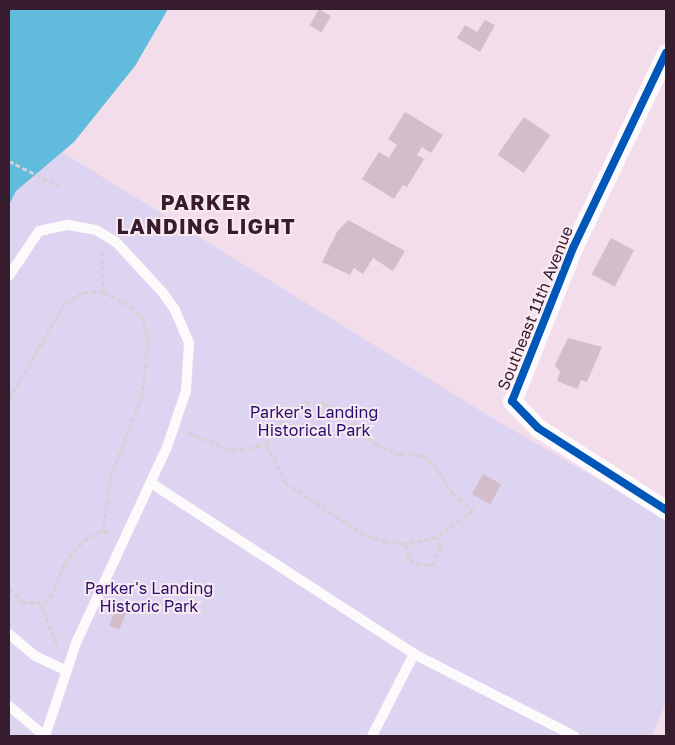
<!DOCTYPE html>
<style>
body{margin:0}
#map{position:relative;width:675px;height:745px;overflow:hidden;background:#f4ddea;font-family:"Golos Text",sans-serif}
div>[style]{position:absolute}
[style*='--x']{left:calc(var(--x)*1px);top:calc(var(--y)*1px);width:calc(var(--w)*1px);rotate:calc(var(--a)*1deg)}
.green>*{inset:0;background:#ddd4f1}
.water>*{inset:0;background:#60bbdc}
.building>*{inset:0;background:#d4bdca;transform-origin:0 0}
.path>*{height:3px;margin-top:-1.5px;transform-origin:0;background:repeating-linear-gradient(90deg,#d7d0d4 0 5px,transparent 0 7.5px)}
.lane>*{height:10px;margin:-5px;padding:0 5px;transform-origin:5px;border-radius:5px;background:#fdfafc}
.street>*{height:19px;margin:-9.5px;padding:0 9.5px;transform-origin:9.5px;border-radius:9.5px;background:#fdfafc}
.cycleway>*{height:8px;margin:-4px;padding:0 4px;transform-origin:4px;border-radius:4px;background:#0057b8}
span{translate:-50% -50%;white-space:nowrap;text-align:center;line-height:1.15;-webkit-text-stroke:4px #f9eaf2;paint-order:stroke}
.street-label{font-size:16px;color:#361c2c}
.park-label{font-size:16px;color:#270d6e}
.district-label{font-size:21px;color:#361c2c;font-weight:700;letter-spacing:1px}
.frame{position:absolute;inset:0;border:10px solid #361c2c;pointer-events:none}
</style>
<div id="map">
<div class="green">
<i style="clip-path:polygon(62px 152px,489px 416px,666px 519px,666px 703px,652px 736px,9px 736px,9px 205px,16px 191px)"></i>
</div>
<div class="water">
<i style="clip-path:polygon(9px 9px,168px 9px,135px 66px,74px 142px,16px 191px,9px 205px)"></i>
</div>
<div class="building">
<i style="left:319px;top:9px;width:14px;height:19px;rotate:30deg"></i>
<i style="clip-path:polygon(485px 20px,495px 25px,480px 52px,457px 38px,465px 25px,477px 32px)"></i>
<i style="clip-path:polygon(405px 112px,443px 135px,431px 153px,422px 147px,417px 155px,424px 159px,407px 187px,403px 185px,394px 199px,362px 179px,379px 152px,389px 158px,397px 145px,388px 139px)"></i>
<i style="left:524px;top:117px;width:32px;height:46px;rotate:35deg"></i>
<i style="clip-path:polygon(348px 220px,405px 251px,393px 271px,373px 258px,363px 274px,354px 268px,350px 275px,322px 262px,337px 232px)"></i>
<i style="left:611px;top:238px;width:26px;height:41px;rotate:28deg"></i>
<i style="clip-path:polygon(568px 338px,602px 347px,587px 382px,581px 380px,577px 389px,557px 381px,560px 372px,555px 365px)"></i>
<i style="left:483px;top:474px;width:21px;height:23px;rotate:29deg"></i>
<i style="left:117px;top:606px;width:11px;height:21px;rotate:22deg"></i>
</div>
<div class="path">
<i style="--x:9;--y:161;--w:56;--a:26.6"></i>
<i style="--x:102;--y:251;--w:41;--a:88.6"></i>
<i style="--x:103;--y:292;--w:31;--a:27"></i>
<i style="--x:131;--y:306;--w:18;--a:47"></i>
<i style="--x:143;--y:319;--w:22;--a:77"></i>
<i style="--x:148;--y:340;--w:56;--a:96.1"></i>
<i style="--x:142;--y:396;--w:86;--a:111.2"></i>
<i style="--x:111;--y:476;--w:55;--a:98.4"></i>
<i style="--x:103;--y:530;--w:8;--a:30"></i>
<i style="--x:9;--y:399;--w:111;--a:-59.7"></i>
<i style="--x:65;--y:303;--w:21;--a:-31"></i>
<i style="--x:83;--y:292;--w:20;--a:0"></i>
<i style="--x:188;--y:433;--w:47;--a:21.1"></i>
<i style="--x:232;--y:450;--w:17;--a:-7"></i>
<i style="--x:249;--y:448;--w:17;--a:-13"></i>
<i style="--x:266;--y:444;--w:39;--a:-55"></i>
<i style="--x:288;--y:412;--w:20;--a:-30"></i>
<i style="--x:305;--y:402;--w:20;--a:3"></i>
<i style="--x:325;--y:403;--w:25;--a:29"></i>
<i style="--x:347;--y:415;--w:40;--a:46"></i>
<i style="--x:375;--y:444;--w:27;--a:22"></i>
<i style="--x:400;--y:454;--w:21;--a:3"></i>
<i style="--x:421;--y:455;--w:16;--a:35"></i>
<i style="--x:434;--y:464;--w:35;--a:57"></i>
<i style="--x:453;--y:493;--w:26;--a:40"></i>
<i style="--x:473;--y:510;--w:46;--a:143.9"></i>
<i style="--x:436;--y:537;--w:32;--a:167"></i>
<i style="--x:405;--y:544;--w:19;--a:-174"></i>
<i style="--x:386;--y:542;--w:23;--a:-162"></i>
<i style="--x:364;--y:535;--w:94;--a:-146.3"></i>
<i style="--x:286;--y:483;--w:44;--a:-117.1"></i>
<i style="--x:405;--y:544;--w:16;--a:72"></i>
<i style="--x:410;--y:559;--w:9;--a:36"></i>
<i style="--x:417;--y:564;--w:15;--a:4"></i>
<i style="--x:432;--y:565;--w:20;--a:-63"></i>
<i style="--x:441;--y:547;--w:11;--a:-117"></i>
<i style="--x:9;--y:588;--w:19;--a:47"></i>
<i style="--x:22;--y:602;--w:23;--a:2"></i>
<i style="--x:45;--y:603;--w:16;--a:-55"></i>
<i style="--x:54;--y:590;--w:28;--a:-69"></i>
<i style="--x:64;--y:564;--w:31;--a:-50"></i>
<i style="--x:84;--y:540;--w:21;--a:-28"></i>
<i style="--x:41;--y:604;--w:46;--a:68.4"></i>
</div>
<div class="lane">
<i style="--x:9;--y:276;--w:54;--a:-56.3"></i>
<i style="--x:39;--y:231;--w:30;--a:-12"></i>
<i style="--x:68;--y:225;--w:28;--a:10"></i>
<i style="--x:96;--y:230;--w:23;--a:31"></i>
<i style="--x:116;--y:242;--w:69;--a:47.3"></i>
<i style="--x:163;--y:293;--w:21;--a:55"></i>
<i style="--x:175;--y:310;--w:36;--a:67"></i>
<i style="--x:189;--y:343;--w:48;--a:93.6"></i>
<i style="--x:186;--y:391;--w:59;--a:108.7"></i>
<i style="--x:167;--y:447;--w:216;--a:114.9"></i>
<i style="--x:76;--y:643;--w:98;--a:108.4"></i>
<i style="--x:151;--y:483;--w:314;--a:33"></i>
<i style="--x:414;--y:654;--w:180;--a:27.1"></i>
<i style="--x:9;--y:634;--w:34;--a:40"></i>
<i style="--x:35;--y:656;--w:35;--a:25"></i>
<i style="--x:9;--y:706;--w:47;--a:39.8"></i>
<i style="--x:372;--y:736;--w:92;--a:-62.9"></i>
</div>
<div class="street">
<i style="--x:666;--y:53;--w:216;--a:115.5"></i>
<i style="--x:573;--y:248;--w:165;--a:111.7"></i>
<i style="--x:512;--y:401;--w:37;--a:46"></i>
<i style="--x:538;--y:428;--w:152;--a:32.6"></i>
</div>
<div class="cycleway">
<i style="--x:666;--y:53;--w:216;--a:115.5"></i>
<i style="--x:573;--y:248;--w:165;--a:111.7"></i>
<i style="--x:512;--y:401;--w:37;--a:46"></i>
<i style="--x:538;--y:428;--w:152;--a:32.6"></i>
</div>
<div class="street-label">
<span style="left:535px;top:308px;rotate:-68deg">Southeast 11th Avenue</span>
</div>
<div class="park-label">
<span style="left:314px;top:421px">Parker's Landing<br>Historical Park</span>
<span style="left:149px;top:597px">Parker's Landing<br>Historic Park</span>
</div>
<div class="district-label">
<span style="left:206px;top:214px">PARKER<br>LANDING LIGHT</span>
</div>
<div class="frame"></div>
</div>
